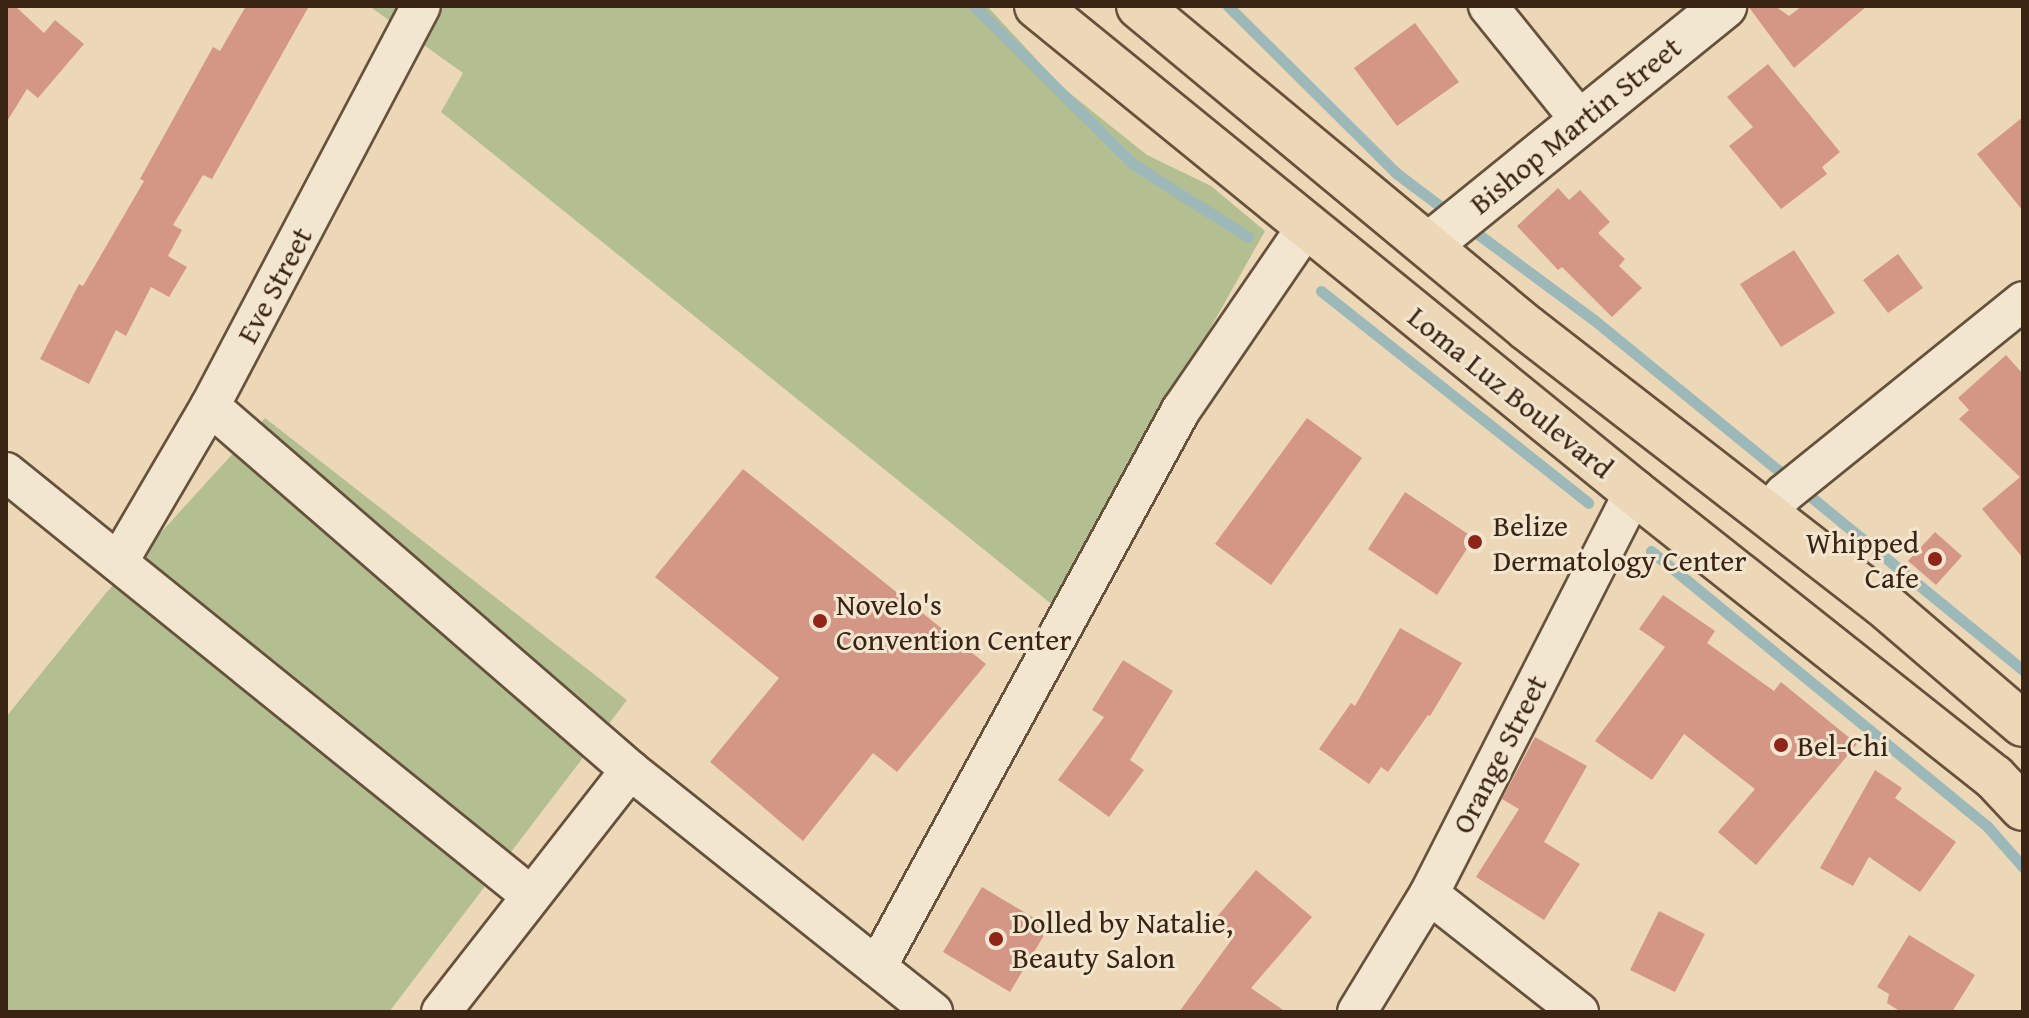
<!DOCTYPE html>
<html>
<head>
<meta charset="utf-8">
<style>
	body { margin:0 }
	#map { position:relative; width:2029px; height:1018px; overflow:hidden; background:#ecd8b7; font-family:"Gentium Book Plus",serif }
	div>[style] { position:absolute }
	.green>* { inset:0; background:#b4bf91 }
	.stream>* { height:11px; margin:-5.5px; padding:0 5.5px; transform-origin:5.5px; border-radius:5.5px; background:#9cb8b8 }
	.building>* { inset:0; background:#d59785 }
	.roads { filter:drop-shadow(2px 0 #66513c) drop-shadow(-2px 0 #66513c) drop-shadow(0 2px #66513c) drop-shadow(0 -2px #66513c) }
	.street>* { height:38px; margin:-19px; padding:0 19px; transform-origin:19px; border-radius:19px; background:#f3e6d0 }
	.secondary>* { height:44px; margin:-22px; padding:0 22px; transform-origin:22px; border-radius:22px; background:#f3e6d0 }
	.highway>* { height:44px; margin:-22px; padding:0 22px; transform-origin:22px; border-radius:22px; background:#ecd8b7 }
	.dots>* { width:22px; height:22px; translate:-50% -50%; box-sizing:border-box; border:4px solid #f3e6d0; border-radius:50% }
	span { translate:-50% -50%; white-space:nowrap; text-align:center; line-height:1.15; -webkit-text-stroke:6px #f3e6d0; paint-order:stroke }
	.street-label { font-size:30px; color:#3a2413 }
	.poi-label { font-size:30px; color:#3a2413 }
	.left { translate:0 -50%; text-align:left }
	.right { translate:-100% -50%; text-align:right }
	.frame { position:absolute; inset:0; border:8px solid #3a2413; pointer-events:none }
</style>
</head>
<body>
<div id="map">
	<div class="green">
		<i style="clip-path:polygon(369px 6px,987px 6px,1062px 87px,1147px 155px,1211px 186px,1265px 231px,1054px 606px,441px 112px,463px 73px)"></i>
		<i style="clip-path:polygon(265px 418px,627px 700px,389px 1012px,6px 1012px,6px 717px,106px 593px)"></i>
	</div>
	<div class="stream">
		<i style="left:974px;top:6px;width:224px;rotate:44.8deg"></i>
		<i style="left:1133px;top:164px;width:136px;rotate:32.4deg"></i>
		<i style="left:1228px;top:6px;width:237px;rotate:44.8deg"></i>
		<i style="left:1396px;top:173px;width:71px;rotate:37deg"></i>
		<i style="left:1467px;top:226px;width:158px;rotate:36.5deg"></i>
		<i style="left:1594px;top:320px;width:554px;rotate:39.21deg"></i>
		<i style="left:1321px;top:291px;width:341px;rotate:38.4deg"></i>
		<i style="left:1651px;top:551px;width:434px;rotate:39.3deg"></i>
		<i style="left:1987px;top:826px;width:55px;rotate:48.7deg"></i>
	</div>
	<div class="building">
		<i style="clip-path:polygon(6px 6px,15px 6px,44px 33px,55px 20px,84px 44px,38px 98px,27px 89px,6px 123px)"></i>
		<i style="clip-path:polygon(246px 6px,309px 6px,212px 179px,203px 175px,173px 225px,182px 230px,168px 256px,187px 267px,169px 297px,151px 287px,126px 336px,116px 330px,89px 384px,40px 359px,79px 284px,83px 286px,144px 181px,140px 179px,213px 47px,220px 51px)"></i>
		<i style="clip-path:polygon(1748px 6px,1775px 6px,1789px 16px,1802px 6px,1867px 6px,1794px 68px)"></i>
		<i style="clip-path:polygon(1415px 23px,1459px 82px,1397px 126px,1354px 68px)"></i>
		<i style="clip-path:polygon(1768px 64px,1840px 152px,1822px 167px,1827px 174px,1781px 209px,1729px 146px,1753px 127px,1727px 97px)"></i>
		<i style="clip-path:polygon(2023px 117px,2023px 211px,1977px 154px)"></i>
		<i style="clip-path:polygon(1558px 188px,1569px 200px,1580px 190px,1610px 222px,1598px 233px,1625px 259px,1619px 266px,1642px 288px,1612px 317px,1562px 267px,1558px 270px,1517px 226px)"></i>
		<i style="clip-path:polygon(1794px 250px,1835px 313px,1781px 347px,1740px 284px)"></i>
		<i style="clip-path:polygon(1898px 254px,1923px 288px,1888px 313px,1863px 280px)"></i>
		<i style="clip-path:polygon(2006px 355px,2023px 374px,2023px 558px,1982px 509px,2020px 477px,1959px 419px,1969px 410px,1958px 398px)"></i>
		<i style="clip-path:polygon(1307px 418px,1362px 458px,1271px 585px,1215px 544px)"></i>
		<i style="clip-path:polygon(743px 469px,986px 664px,897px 772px,873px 753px,803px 841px,710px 762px,779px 678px,655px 577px)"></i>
		<i style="clip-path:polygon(1405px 492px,1474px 538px,1437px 595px,1368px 549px)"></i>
		<i style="clip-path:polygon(1935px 532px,1962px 556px,1936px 585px,1908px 561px)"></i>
		<i style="clip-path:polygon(1663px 595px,1715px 631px,1707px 643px,1774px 691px,1781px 682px,1857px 744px,1756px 865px,1718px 832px,1755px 789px,1684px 734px,1652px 780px,1595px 741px,1665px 647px,1639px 629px)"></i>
		<i style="clip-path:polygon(1400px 628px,1462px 663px,1430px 716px,1428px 715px,1388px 772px,1381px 767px,1369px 784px,1319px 749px,1351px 703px,1355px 706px)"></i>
		<i style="clip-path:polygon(1123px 660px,1173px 691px,1130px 760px,1144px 770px,1109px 817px,1058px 780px,1104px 717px,1092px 710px)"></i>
		<i style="clip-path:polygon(1535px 737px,1587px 766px,1544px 842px,1580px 864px,1544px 920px,1476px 877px,1519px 809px,1502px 799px)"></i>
		<i style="clip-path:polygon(1875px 770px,1902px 788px,1895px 798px,1956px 842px,1920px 892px,1869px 857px,1853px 886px,1820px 868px)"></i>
		<i style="clip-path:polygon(1256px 870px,1312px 917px,1251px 988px,1286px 1012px,1179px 1012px,1235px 935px,1216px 918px)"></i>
		<i style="clip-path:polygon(982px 887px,1049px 927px,1010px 992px,943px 952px)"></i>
		<i style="clip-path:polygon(1659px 911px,1705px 934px,1675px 992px,1630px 970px)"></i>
		<i style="clip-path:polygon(1909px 935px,1975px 975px,1952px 1012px,1901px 1012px,1887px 1003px,1889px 994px,1877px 987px)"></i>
	</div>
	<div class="roads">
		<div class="street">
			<i style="left:1488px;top:6px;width:146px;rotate:51.1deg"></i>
			<i style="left:210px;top:406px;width:556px;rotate:40.91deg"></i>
			<i style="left:630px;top:770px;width:388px;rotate:38.6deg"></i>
			<i style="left:6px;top:472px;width:673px;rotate:38.91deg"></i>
			<i style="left:1768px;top:513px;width:25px;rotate:-50deg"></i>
			<i style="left:1784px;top:494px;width:307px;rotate:-38.9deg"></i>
			<i style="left:119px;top:561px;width:180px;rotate:-59.6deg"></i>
			<i style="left:210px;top:406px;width:452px;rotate:-62.2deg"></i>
			<i style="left:1429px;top:894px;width:191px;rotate:38.2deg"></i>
			<i style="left:877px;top:967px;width:635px;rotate:-61.38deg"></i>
			<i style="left:1181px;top:410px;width:223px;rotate:-55.6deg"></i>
			<i style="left:441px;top:1012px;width:307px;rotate:-52deg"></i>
			<i style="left:1357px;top:1012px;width:138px;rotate:-58.6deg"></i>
			<i style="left:1429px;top:894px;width:451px;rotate:-63deg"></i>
		</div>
		<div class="secondary">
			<i style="left:1429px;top:245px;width:380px;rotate:-39deg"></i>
		</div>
		<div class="highway">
			<i style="left:1037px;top:6px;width:770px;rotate:39.15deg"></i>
			<i style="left:1634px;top:492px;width:459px;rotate:38.4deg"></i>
			<i style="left:1994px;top:777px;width:42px;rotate:46.9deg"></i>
			<i style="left:1139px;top:6px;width:504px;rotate:39.69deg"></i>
			<i style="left:1527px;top:328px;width:450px;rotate:37.8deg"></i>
			<i style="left:1883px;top:604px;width:184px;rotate:40.6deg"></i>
		</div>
	</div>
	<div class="dots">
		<i style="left:1475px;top:542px;background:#8f2418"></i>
		<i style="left:1935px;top:559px;background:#8f2418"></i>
		<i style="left:820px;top:621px;background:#8f2418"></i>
		<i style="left:1781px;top:745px;background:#8f2418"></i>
		<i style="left:996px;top:939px;background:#8f2418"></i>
	</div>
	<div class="street-label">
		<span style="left:1575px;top:125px;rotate:-39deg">Bishop Martin Street</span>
		<span style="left:274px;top:285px;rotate:-62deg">Eve Street</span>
		<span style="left:1511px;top:392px;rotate:39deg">Loma Luz Boulevard</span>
		<span style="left:1499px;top:754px;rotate:-63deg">Orange Street</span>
	</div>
	<div class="poi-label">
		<span class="left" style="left:1493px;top:542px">Belize<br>Dermatology Center</span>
		<span class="right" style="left:1919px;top:559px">Whipped<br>Cafe</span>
		<span class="left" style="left:836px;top:621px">Novelo's<br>Convention Center</span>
		<span class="left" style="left:1797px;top:745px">Bel-Chi</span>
		<span class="left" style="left:1012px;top:939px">Dolled by Natalie,<br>Beauty Salon</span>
	</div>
	<div class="frame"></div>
</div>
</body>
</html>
